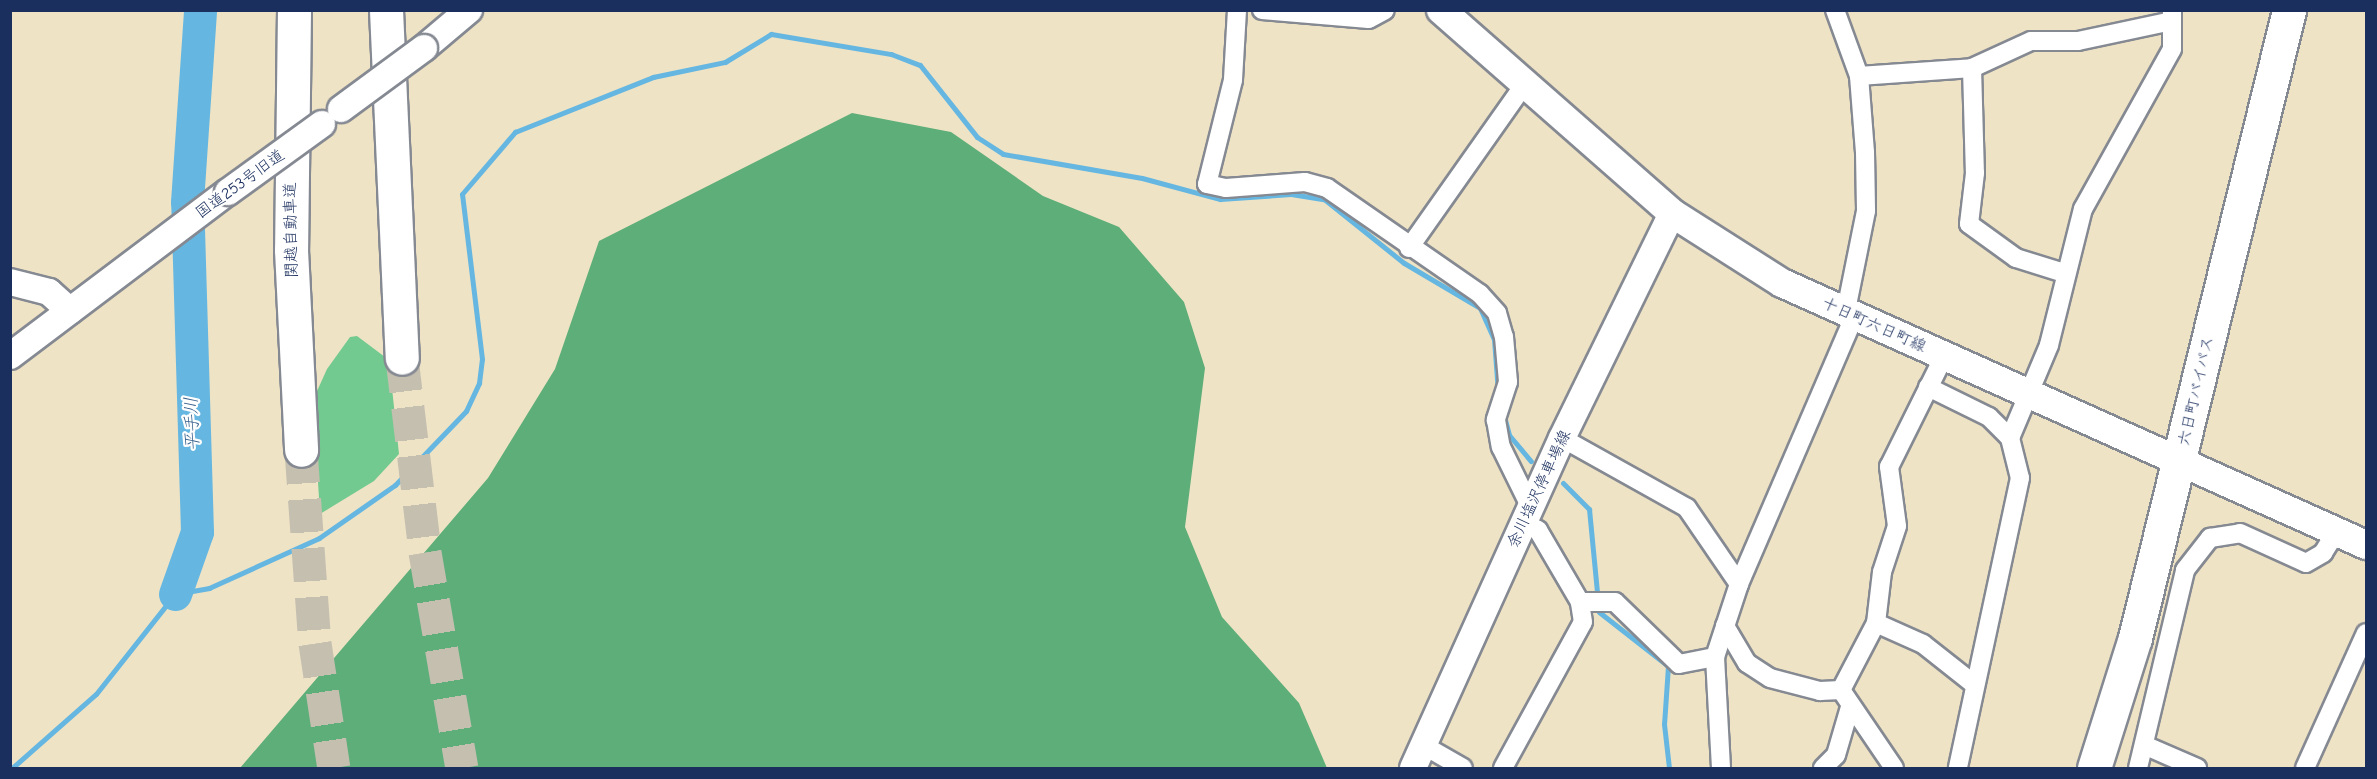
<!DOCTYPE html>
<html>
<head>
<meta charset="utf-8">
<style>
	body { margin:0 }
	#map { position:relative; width:2377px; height:779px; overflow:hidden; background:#efe3c5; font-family:"Comic Neue","Klee One",sans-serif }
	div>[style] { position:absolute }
	.green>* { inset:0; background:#73ca90 }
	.forest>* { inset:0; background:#5eae7a }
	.stream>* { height:5px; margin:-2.5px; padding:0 2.5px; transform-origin:2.5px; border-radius:2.5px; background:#65b7e1 }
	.river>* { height:33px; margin:-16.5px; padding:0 16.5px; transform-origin:16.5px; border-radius:16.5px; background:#65b7e1 }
	.highway-tunnel>* { height:33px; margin-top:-16.5px; transform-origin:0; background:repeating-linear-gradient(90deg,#c5bfb0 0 33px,transparent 0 49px) }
	.roads { filter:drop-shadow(2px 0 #858992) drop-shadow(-2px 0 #858992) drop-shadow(0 2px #858992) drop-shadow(0 -2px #858992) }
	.street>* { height:18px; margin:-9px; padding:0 9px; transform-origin:9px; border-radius:9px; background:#fff }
	.secondary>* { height:26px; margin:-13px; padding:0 13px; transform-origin:13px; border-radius:13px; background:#fff }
	.primary>* { height:28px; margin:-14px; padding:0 14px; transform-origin:14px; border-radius:14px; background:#fff }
	.highway>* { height:33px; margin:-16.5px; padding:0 16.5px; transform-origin:16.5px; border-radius:16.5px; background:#fff }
	.bridges { filter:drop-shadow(2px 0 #858992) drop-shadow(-2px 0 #858992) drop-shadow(0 2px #858992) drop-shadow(0 -2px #858992) }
	.secondary-bridge>* { height:26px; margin:-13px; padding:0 13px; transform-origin:13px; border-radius:13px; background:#fff }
	span { translate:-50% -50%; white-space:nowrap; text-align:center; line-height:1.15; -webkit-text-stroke:4.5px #fff; paint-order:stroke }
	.street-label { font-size:16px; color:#1b2f5e }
	.water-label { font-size:18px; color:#355f8c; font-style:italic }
	.frame { position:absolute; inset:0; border:12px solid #1b2f5e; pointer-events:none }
</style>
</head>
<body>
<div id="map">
	<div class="green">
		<i style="clip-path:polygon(357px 336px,389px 360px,399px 454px,374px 481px,320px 514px,313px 400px,327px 369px,350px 337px)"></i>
	</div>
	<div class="forest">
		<i style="clip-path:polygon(852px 113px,951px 132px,1043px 196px,1119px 227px,1184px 302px,1205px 368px,1185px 527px,1222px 617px,1299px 703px,1327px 768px,240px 768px,488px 478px,555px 369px,599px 241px)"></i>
	</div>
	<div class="stream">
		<i style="left:1504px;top:416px;width:20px;rotate:75deg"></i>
		<i style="left:1509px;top:435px;width:34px;rotate:50deg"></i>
		<i style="left:1563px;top:483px;width:37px;rotate:45deg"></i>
		<i style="left:1589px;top:509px;width:103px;rotate:84.5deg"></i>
		<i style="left:1599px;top:612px;width:88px;rotate:38deg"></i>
		<i style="left:1668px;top:666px;width:58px;rotate:93.9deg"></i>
		<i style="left:1664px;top:724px;width:44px;rotate:83.5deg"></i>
		<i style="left:12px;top:768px;width:112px;rotate:-41.4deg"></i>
		<i style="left:96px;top:694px;width:127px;rotate:-51.7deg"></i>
		<i style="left:175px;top:594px;width:35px;rotate:-10deg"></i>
		<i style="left:209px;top:588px;width:121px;rotate:-24.4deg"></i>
		<i style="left:319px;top:538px;width:93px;rotate:-34.9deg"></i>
		<i style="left:395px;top:485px;width:103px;rotate:-46.2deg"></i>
		<i style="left:466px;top:411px;width:31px;rotate:-65deg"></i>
		<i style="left:479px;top:383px;width:24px;rotate:-83deg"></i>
		<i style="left:482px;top:359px;width:166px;rotate:-96.9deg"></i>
		<i style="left:462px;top:194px;width:82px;rotate:-49.5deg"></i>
		<i style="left:515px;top:132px;width:149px;rotate:-21.7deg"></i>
		<i style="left:653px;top:77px;width:74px;rotate:-11.8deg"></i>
		<i style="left:725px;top:62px;width:54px;rotate:-31.3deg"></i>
		<i style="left:771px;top:34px;width:122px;rotate:9.5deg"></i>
		<i style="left:891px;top:54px;width:31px;rotate:21deg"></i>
		<i style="left:920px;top:65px;width:92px;rotate:51.6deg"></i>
		<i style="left:977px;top:137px;width:31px;rotate:33deg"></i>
		<i style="left:1003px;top:154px;width:141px;rotate:9.8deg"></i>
		<i style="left:1142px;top:178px;width:81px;rotate:15.1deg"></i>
		<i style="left:1220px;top:199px;width:71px;rotate:-4deg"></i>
		<i style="left:1291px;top:194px;width:33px;rotate:9deg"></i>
		<i style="left:1324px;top:199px;width:102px;rotate:38.7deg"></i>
		<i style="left:1404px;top:263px;width:88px;rotate:30.6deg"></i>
		<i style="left:1480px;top:308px;width:34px;rotate:66deg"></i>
		<i style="left:1494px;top:339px;width:53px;rotate:85.7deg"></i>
	</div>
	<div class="river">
		<i style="left:175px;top:594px;width:66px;rotate:-70.5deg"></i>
		<i style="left:197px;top:532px;width:330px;rotate:-91.7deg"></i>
		<i style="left:187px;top:202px;width:192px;rotate:-86.1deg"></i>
	</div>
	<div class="highway-tunnel">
		<i style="left:402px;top:358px;width:195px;rotate:83.2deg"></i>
		<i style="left:425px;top:552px;width:219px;rotate:80.3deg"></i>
		<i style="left:301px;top:450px;width:194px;rotate:85.9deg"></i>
		<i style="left:315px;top:643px;width:126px;rotate:81.4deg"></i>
	</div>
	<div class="roads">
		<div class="street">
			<i style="left:1237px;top:10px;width:70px;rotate:93.3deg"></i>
			<i style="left:1233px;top:80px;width:107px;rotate:104deg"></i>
			<i style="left:1207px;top:184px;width:19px;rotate:12deg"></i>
			<i style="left:1226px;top:188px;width:79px;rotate:-4.3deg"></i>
			<i style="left:1305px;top:182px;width:23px;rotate:15deg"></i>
			<i style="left:1327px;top:188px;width:186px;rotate:34.7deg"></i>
			<i style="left:1480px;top:294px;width:25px;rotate:48deg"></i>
			<i style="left:1497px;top:313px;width:25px;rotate:74deg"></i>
			<i style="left:1504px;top:337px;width:45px;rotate:84.9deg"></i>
			<i style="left:1508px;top:382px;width:40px;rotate:108deg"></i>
			<i style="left:1496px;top:420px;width:27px;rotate:80deg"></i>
			<i style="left:1501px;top:447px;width:66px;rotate:63.8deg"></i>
			<i style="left:1262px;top:10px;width:107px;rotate:4.8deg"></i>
			<i style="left:1369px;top:19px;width:18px;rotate:-29deg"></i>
			<i style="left:1835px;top:10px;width:70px;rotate:70deg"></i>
			<i style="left:1859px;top:76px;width:76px;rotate:85.5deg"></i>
			<i style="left:1865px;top:152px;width:59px;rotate:89deg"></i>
			<i style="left:1866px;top:211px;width:106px;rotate:101.4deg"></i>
			<i style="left:1972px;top:68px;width:105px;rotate:88.4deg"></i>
			<i style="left:1975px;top:173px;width:51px;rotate:96.7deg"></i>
			<i style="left:1969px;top:224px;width:58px;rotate:35.9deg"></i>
			<i style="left:2016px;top:258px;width:50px;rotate:17.4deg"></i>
			<i style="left:1859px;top:76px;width:113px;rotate:-4deg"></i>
			<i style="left:1972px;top:68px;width:65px;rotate:-24.6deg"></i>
			<i style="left:2031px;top:41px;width:47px"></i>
			<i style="left:2078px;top:41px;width:96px;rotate:-12deg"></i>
			<i style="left:1409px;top:248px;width:199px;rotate:-54.8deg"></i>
			<i style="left:1928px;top:387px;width:68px;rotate:26.2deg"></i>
			<i style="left:1989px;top:417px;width:30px;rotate:45deg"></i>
			<i style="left:2010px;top:438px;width:41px;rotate:76deg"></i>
			<i style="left:2020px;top:478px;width:297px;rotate:102.1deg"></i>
			<i style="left:1562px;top:438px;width:143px;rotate:29.2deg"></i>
			<i style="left:1687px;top:508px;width:92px;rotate:55.6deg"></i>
			<i style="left:2010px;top:438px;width:101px;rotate:-67.2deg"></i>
			<i style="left:2049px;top:345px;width:140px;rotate:-76deg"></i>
			<i style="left:2083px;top:209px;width:183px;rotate:-60.9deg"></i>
			<i style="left:2172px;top:49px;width:39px;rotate:-90deg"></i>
			<i style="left:1580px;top:602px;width:35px"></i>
			<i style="left:1615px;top:602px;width:89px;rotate:44.1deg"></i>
			<i style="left:1679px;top:664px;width:37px;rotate:-11deg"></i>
			<i style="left:1876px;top:623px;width:51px;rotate:-83.3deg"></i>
			<i style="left:1882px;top:572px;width:48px;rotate:-71.9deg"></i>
			<i style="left:1897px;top:526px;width:60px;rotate:-97.7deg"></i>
			<i style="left:1889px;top:467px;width:124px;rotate:-63.6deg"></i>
			<i style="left:1725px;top:626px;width:43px;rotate:59.3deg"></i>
			<i style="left:1747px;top:663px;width:27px;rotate:33deg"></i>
			<i style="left:1770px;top:678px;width:52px;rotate:14.6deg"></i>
			<i style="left:1820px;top:691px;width:21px;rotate:-3deg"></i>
			<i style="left:1423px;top:745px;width:46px;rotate:29.9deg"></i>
			<i style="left:2144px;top:745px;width:58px;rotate:23.5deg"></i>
			<i style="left:1503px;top:768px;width:166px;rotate:-61.3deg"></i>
			<i style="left:1583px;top:622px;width:20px;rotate:-99deg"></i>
			<i style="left:1580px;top:602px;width:83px;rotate:-120.3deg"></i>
			<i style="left:1538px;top:530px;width:17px;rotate:-155deg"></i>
			<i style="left:1721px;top:768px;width:111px;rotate:-93.1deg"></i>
			<i style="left:1715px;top:657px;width:77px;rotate:-71.8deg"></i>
			<i style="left:1739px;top:584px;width:288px;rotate:-66.7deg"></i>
			<i style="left:1823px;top:768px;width:18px;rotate:-45deg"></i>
			<i style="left:1836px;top:755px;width:50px;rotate:-73.7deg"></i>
			<i style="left:1894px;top:768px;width:94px;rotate:-124.2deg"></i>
			<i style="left:1841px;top:690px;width:76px;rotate:-62.4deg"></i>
			<i style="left:1876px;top:623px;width:51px;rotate:24.1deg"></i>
			<i style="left:1923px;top:644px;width:66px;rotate:38.3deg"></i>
			<i style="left:2138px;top:768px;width:204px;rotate:-76.6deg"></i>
			<i style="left:2185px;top:570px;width:41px;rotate:-52deg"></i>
			<i style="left:2210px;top:538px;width:30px;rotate:-9deg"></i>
			<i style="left:2240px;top:533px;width:72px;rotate:24.4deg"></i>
			<i style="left:2306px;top:563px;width:20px;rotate:-30deg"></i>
			<i style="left:2323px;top:553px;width:25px;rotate:-58deg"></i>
			<i style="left:2305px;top:768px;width:148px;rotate:-65.7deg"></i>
		</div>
		<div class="secondary">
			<i style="left:424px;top:48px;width:59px;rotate:-40.2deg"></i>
			<i style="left:10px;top:282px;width:40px;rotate:14.4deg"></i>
			<i style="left:49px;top:292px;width:28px;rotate:42deg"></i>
			<i style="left:10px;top:356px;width:273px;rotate:-37deg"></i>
			<i style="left:1413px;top:768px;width:362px;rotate:-65.7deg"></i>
			<i style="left:1562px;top:438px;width:250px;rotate:-63.9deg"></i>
		</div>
		<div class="primary">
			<i style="left:1441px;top:10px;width:308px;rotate:41.3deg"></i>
			<i style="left:1672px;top:213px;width:130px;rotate:32.5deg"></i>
			<i style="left:1782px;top:283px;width:640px;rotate:24.16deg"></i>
		</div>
		<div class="highway">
			<i style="left:294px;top:10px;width:240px;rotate:90.7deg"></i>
			<i style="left:291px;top:250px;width:200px;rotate:87.1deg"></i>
			<i style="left:386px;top:10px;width:348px;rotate:87.4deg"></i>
			<i style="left:2094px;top:768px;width:136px;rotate:-72.5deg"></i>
			<i style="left:2135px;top:638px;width:647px;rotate:-76.22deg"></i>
		</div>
	</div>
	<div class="bridges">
		<div class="secondary-bridge">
			<i style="left:341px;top:109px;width:103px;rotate:-36.3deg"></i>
			<i style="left:228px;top:192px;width:116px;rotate:-35.9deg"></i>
		</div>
	</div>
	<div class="street-label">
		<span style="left:240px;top:184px;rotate:-36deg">国道253号旧道</span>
		<span style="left:291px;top:230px;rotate:-91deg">関越自動車道</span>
		<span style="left:1874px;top:325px;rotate:24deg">十日町六日町線</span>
		<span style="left:2196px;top:391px;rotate:-77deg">六日町バイパス</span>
		<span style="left:1539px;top:489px;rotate:-65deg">余川塩沢停車場線</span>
	</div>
	<div class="water-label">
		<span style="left:193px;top:424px;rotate:-92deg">平手川</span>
	</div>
	<div class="frame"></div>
</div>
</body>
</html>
